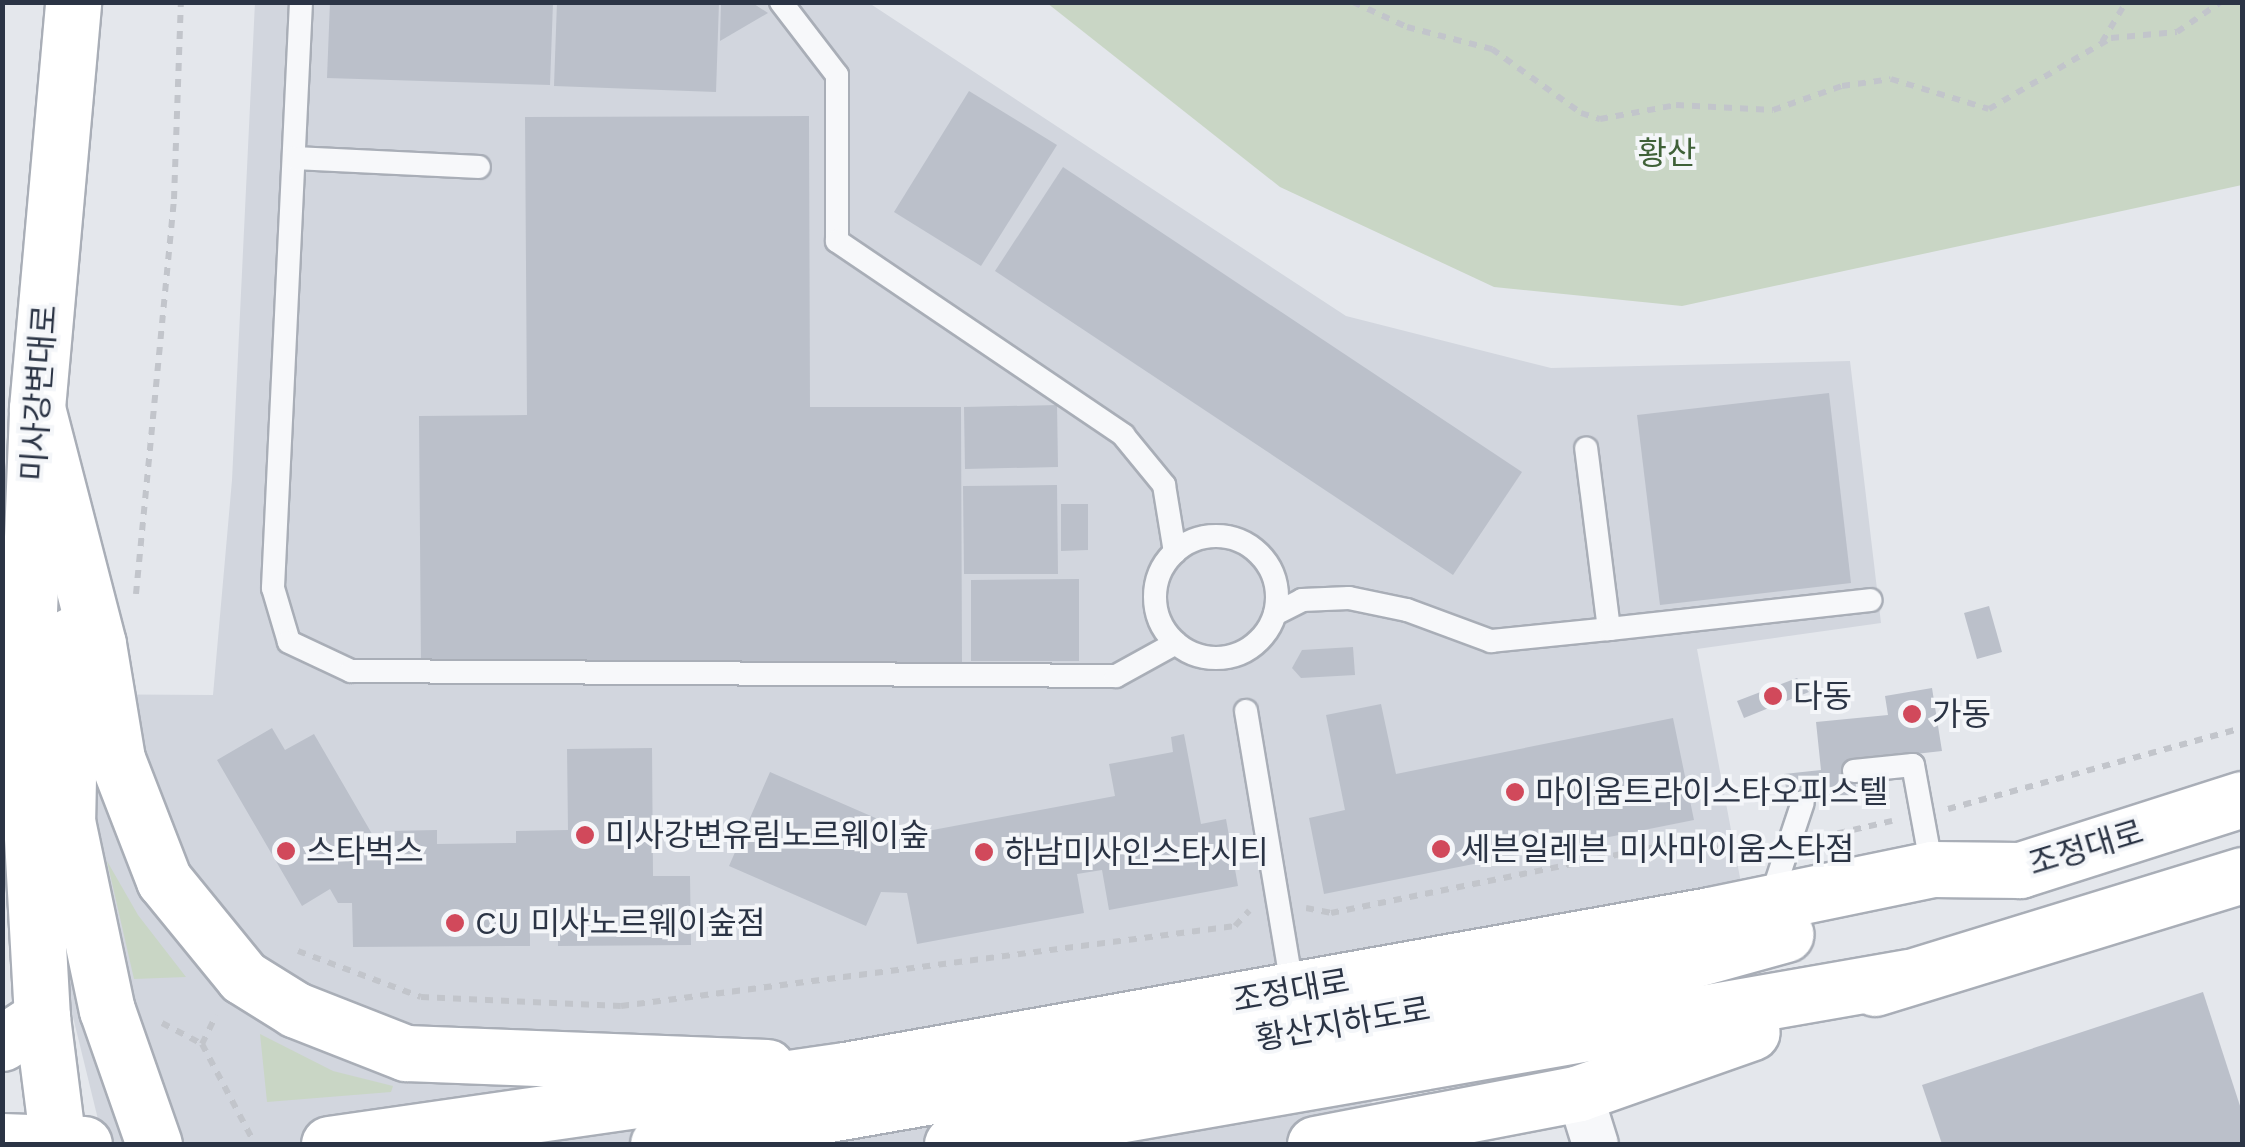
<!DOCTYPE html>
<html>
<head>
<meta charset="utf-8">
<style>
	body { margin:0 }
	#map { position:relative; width:2245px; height:1147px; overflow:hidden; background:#e4e7ec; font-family:"Work Sans","Noto Sans KR",sans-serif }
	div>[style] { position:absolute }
	.built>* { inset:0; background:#d2d6de }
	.green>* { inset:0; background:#c9d6c5 }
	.building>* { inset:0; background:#bbc0ca }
	.path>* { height:6px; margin-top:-3px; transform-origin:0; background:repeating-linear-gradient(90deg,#c2c5cb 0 8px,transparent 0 16px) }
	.roads { filter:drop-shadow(2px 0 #a9aeb7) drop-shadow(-2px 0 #a9aeb7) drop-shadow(0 2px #a9aeb7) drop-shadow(0 -2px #a9aeb7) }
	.service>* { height:22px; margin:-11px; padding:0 11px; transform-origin:11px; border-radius:11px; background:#f7f8fa }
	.service>.ring { margin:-11px; padding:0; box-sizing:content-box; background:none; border:22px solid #f7f8fa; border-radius:50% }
	.minor>* { height:45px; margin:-22.5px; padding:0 22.5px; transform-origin:22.5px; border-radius:22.5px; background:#f7f8fa }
	.secondary>* { height:55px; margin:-27.5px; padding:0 27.5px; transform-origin:27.5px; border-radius:27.5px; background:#fff }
	.primary>* { height:55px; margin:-27.5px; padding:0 27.5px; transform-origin:27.5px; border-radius:27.5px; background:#fff }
	.dots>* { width:28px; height:28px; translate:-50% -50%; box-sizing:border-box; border:5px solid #f4f6f9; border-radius:50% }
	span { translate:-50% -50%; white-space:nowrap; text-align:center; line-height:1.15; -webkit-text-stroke:8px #f4f6f9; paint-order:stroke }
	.park-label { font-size:32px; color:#3f6138 }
	.street-label { font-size:32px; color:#2b3445 }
	.poi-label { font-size:32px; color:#2b3445 }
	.left { translate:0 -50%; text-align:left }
	.frame { position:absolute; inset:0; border:5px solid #2b3445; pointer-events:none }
</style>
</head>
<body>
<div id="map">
	<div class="built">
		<i style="clip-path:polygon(255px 2px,869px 3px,1346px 316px,1551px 368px,1850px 361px,1881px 623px,1697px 649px,1754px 952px,1364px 1037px,1376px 1144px,104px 1144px,63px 976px,48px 694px,213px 695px,232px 480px)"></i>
	</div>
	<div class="green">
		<i style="clip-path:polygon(1047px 3px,2242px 3px,2242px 185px,1682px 306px,1494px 287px,1280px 187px)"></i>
		<i style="clip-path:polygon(107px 861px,138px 915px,186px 977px,134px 979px)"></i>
		<i style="clip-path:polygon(260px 1034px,333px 1071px,393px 1086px,391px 1092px,267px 1102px)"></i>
	</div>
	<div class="building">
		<i style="clip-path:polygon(330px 2px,553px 2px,550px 85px,327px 78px)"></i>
		<i style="clip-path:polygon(557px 2px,719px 2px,716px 92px,554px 86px)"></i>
		<i style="clip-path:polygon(721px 2px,751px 2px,768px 13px,720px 41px)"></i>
		<i style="clip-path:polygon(969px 91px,1057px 145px,981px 266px,894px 212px)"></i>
		<i style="clip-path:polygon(809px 116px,810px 407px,961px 407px,962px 662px,421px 664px,419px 416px,527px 415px,525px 117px)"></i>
		<i style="clip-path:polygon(1063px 167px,1522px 472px,1453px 575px,995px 271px)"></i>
		<i style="clip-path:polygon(1829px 393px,1851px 583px,1660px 605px,1637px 415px)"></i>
		<i style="clip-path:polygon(1057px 405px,1058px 467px,965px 469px,964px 407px)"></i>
		<i style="clip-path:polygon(1057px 485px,1058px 574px,964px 574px,963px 486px)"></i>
		<i style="clip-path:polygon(1061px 504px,1088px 504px,1088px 550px,1061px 551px)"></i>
		<i style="clip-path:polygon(1079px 579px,1079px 661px,971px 661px,971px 580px)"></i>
		<i style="clip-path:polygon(1989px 606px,2002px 652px,1977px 659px,1964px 613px)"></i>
		<i style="clip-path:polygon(1353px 647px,1355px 675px,1301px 678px,1292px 668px,1302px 650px)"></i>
		<i style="clip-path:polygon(1797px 678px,1809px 692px,1744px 718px,1737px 701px)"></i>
		<i style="clip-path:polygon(1932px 688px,1942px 751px,1853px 761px,1857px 795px,1788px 803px,1784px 774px,1821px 770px,1816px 722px,1888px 715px,1885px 696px)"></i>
		<i style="clip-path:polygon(1381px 704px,1396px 774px,1673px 718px,1694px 820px,1324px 894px,1309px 818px,1345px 810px,1326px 715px)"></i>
		<i style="clip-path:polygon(272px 728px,285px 750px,314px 734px,375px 839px,389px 831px,437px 830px,437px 844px,516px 843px,516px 831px,568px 830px,567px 749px,652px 748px,653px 876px,690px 876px,691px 945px,558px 946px,558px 925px,530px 925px,530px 946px,353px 947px,352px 903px,338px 903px,330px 889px,302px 906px,217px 760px)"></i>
		<i style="clip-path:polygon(1184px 734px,1201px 824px,1226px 819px,1238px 886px,1109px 910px,1102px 870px,1077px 874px,1084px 913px,917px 944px,907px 893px,881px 892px,866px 926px,729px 866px,770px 772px,919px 837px,922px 832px,1115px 796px,1109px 764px,1173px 752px,1171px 737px)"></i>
		<i style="clip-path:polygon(2203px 992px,2242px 1112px,2242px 1144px,1942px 1144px,1922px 1085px)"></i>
	</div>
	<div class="path">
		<i style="left:1353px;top:2px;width:60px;rotate:24.8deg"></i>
		<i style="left:1407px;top:27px;width:88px;rotate:14.5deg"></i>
		<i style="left:1492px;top:49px;width:110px;rotate:35.7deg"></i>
		<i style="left:1581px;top:113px;width:20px;rotate:18deg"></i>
		<i style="left:1600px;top:119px;width:77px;rotate:-10.4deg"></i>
		<i style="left:1676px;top:105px;width:97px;rotate:3deg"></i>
		<i style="left:1773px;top:110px;width:73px;rotate:-19.2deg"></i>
		<i style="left:1842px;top:86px;width:49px;rotate:-8.1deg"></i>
		<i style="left:1891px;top:79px;width:102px;rotate:17deg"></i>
		<i style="left:1989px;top:109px;width:141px;rotate:-30.2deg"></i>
		<i style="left:2111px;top:38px;width:66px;rotate:-5.2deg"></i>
		<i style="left:2177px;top:32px;width:53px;rotate:-34.3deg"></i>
		<i style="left:2102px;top:42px;width:47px;rotate:-59deg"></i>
		<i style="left:136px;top:594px;width:397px;rotate:-84.5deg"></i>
		<i style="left:174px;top:199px;width:197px;rotate:-88deg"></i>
		<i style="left:1948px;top:809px;width:305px;rotate:-15.4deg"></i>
		<i style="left:1822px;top:837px;width:72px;rotate:-12.9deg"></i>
		<i style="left:1306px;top:908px;width:25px;rotate:11deg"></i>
		<i style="left:1331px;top:913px;width:341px;rotate:-11.5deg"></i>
		<i style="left:1665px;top:845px;width:90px;rotate:3.8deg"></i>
		<i style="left:298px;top:951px;width:131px;rotate:20.5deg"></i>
		<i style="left:421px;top:997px;width:200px;rotate:2.6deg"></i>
		<i style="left:621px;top:1006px;width:619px;rotate:-7.42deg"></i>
		<i style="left:1235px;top:926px;width:21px;rotate:-47deg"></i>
		<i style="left:162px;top:1023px;width:45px;rotate:27.7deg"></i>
		<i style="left:202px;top:1044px;width:113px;rotate:62.1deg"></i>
		<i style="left:202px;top:1044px;width:32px;rotate:-64deg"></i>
	</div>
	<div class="roads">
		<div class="service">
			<i style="left:301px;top:2px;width:587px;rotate:92.74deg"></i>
			<i style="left:273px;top:588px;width:56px;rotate:73.5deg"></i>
			<i style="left:289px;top:642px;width:68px;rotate:25.1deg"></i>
			<i style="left:351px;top:671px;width:765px;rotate:0.37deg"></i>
			<i style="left:1116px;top:676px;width:68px;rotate:-28.8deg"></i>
			<i style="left:781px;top:2px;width:92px;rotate:52.5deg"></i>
			<i style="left:837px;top:75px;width:166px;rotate:90deg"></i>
			<i style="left:837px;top:241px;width:346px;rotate:34.1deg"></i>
			<i style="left:1123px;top:435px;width:65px;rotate:50.6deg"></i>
			<i style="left:1164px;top:485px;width:68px;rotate:80.7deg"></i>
			<i style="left:295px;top:158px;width:184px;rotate:2.8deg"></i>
			<i class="ring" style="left:1155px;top:536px;width:100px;height:100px"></i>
			<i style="left:1275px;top:614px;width:30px;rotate:-27deg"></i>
			<i style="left:1302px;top:600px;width:47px;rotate:-2.4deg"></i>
			<i style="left:1349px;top:598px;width:59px;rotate:11.7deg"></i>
			<i style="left:1407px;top:610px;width:90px;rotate:20.3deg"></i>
			<i style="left:1491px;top:641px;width:119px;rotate:-5.8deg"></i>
			<i style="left:1609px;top:629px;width:182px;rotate:-97.2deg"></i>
			<i style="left:1609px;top:629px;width:263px;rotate:-6.3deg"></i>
			<i style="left:1246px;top:711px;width:284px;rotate:80.5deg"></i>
			<i style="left:1854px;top:771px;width:59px;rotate:-5.8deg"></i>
			<i style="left:1913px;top:765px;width:106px;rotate:79.6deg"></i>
			<i style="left:1771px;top:898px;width:101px;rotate:-71.6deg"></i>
		</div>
		<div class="minor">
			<i style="left:1579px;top:1093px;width:53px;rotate:72.6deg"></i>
		</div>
		<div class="secondary">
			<i style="left:37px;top:408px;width:244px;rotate:75.5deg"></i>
			<i style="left:98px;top:644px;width:117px;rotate:80.6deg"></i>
			<i style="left:117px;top:759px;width:130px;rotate:68.8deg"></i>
			<i style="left:164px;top:880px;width:125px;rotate:50.8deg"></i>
			<i style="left:243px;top:977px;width:62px;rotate:31.9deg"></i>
			<i style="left:296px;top:1010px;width:118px;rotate:21.4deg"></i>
			<i style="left:406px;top:1053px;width:361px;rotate:2.2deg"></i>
			<i style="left:71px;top:635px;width:186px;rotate:91.2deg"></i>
			<i style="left:67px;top:821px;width:193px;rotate:78.1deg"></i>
			<i style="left:107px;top:1010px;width:142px;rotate:70.7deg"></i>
			<i style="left:58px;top:1144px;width:128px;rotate:-97.2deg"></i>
			<i style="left:42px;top:1017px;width:306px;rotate:-93.2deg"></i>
			<i style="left:25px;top:711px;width:303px;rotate:-87.7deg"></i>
			<i style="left:37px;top:408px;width:408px;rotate:-84.9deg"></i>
		</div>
		<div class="primary">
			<i style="left:1875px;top:988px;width:384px;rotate:-17.1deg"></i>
			<i style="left:2px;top:1043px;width:48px;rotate:-33deg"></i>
			<i style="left:2px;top:1141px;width:82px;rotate:2.1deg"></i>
			<i style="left:329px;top:1144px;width:521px;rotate:-8.16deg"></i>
			<i style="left:845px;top:1070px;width:879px;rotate:-10.16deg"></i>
			<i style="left:1710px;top:915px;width:227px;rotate:-11.7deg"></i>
			<i style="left:1932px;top:869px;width:88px;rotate:0.7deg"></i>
			<i style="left:2020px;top:870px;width:233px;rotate:-17.7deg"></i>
			<i style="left:658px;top:1144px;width:1024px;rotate:-9.95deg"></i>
			<i style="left:1667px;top:967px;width:123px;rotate:-15.5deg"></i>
			<i style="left:952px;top:1144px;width:970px;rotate:-9.91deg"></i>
			<i style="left:1315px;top:1144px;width:269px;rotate:-10.9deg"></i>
			<i style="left:1579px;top:1093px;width:183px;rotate:-19.4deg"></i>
		</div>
	</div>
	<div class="dots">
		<i style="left:1773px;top:696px;background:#d1495b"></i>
		<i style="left:1912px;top:714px;background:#d1495b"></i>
		<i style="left:1515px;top:792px;background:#d1495b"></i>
		<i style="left:585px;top:835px;background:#d1495b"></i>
		<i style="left:1441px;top:849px;background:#d1495b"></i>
		<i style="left:286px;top:851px;background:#d1495b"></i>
		<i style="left:984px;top:852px;background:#d1495b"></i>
		<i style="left:455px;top:923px;background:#d1495b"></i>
	</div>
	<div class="park-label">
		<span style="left:1667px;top:153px">황산</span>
	</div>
	<div class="street-label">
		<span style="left:39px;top:393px;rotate:-86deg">미사강변대로</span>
		<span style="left:2086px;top:848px;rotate:-17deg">조정대로</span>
		<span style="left:1291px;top:991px;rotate:-10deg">조정대로</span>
		<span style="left:1343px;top:1024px;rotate:-10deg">황산지하도로</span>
	</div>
	<div class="poi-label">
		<span class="left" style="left:1793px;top:696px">다동</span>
		<span class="left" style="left:1932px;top:714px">가동</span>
		<span class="left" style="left:1535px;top:792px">마이움트라이스타오피스텔</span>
		<span class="left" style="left:605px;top:835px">미사강변유림노르웨이숲</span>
		<span class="left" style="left:1461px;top:849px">세븐일레븐 미사마이움스타점</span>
		<span class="left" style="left:306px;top:851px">스타벅스</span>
		<span class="left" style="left:1004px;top:852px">하남미사인스타시티</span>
		<span class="left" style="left:475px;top:923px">CU 미사노르웨이숲점</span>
	</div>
	<div class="frame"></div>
</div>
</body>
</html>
